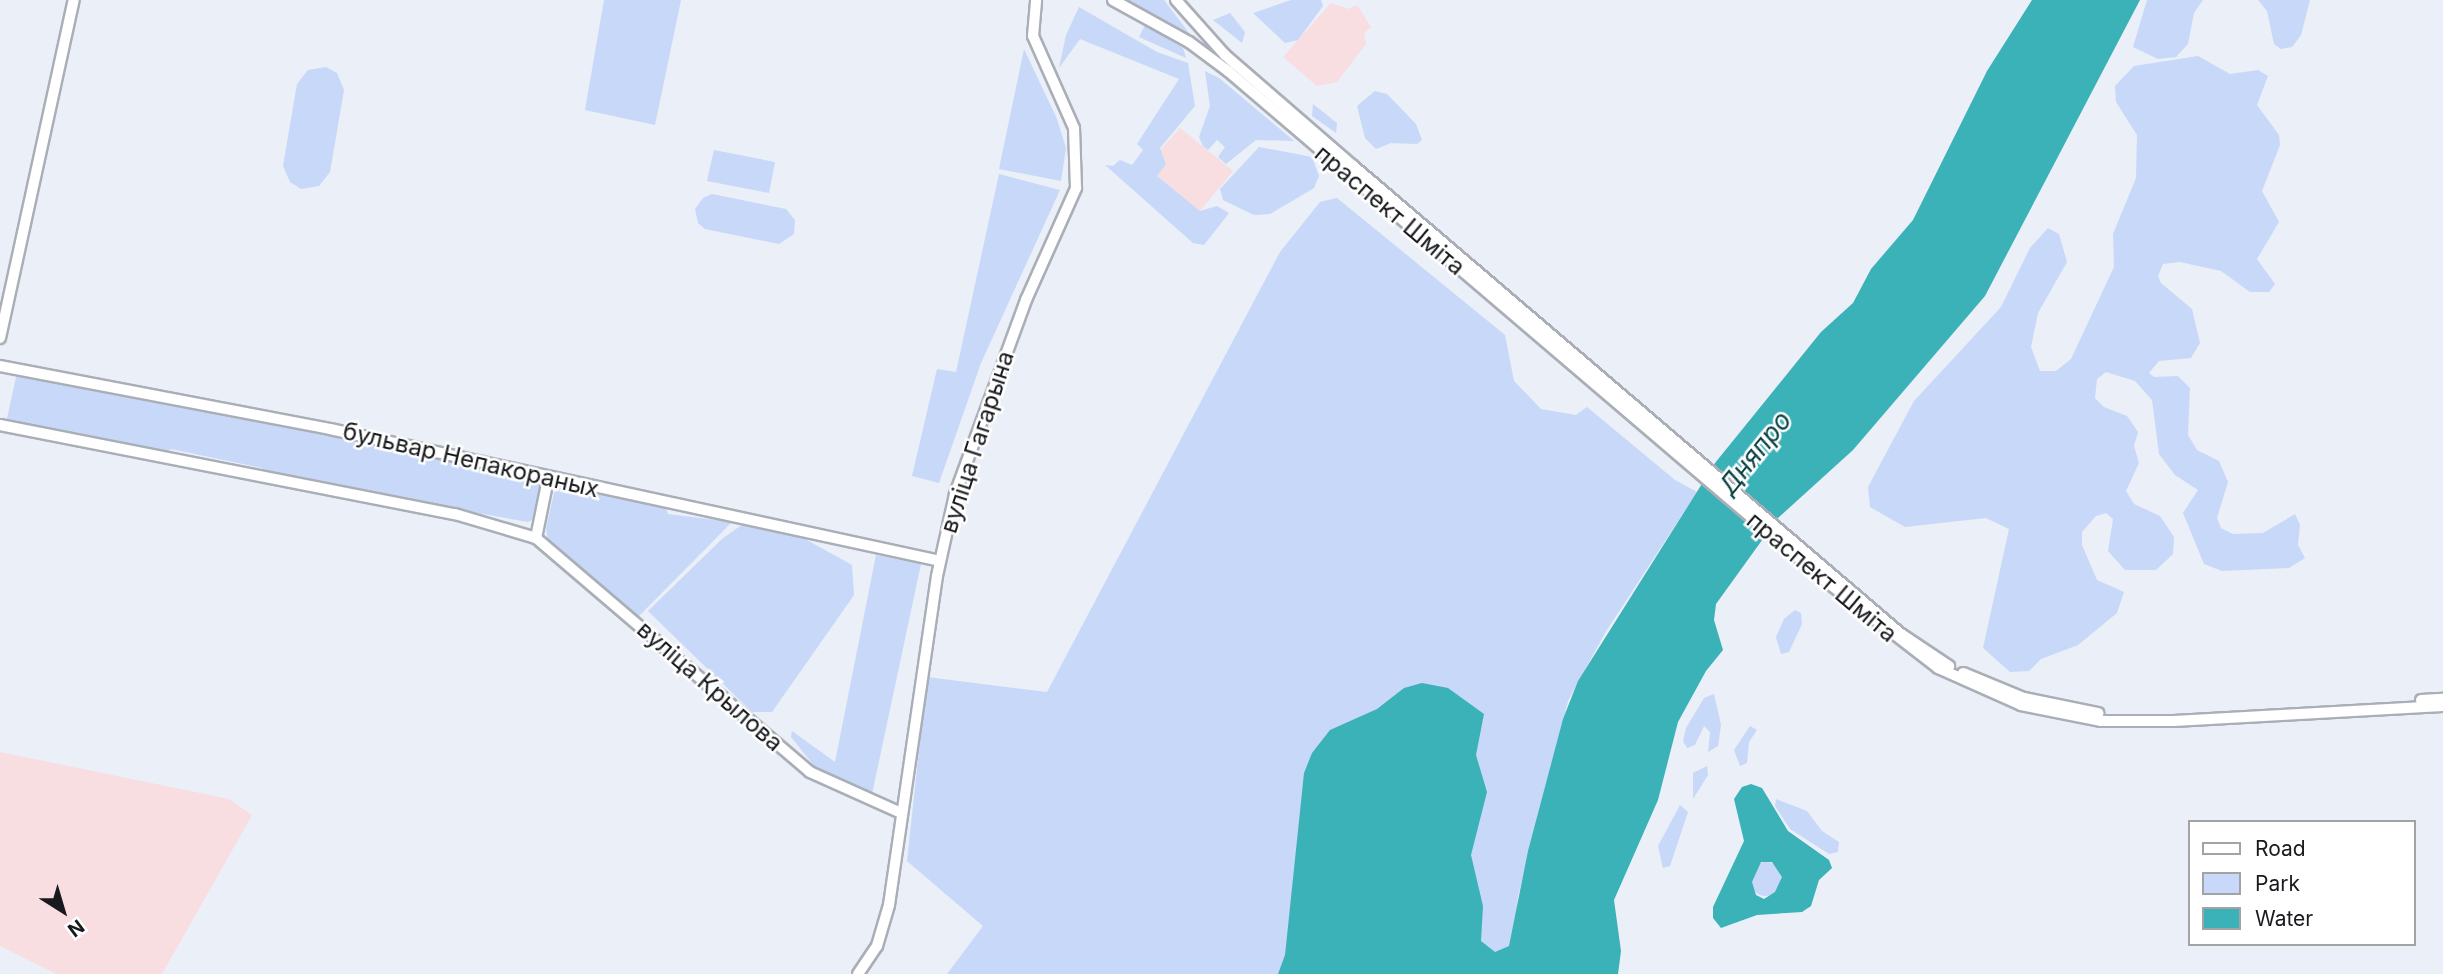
<!DOCTYPE html>
<html>
<head>
<meta charset="utf-8">
<style>
	body { margin:0 }
	#map { position:relative; width:2443px; height:974px; overflow:hidden; background:#eaeff8; font-family:Inter,sans-serif }
	div>[style] { position:absolute }
	.commercial>* { inset:0; background:#f8dde1 }
	.green>* { inset:0; background:#c7d8f8 }
	.round { border-radius:50% }
	.water>* { inset:0; background:#3ab2b7 }
	.roads { filter:drop-shadow(2px 0 #aaafb7) drop-shadow(-2px 0 #aaafb7) drop-shadow(0 2px #aaafb7) drop-shadow(0 -2px #aaafb7) }
	.secondary>* { height:10px; margin:-5px; padding:0 5px; transform-origin:5px; border-radius:5px; background:#fff }
	.primary>* { height:10px; margin:-5px; padding:0 5px; transform-origin:5px; border-radius:5px; background:#fff }
	span { translate:-50% -50%; white-space:nowrap; text-align:center; line-height:1.15; -webkit-text-stroke:5px #fff; paint-order:stroke }
	.street-label { font-size:24px; color:#181a1d }
	.water-label { font-size:26px; color:#0b4143; font-style:italic }
	.legend { position:absolute; left:2188px; top:820px; width:228px; height:126px; box-sizing:border-box; background:#fff; border:2px solid #a3a3a5; margin:0; padding:9px 12px; list-style:none; font-size:21px; color:#181a1d }
	.legend li { display:flex; align-items:center; gap:14px; height:35px }
	.legend b { width:35px; border:2px solid #a3a3a5 }
	.north { position:absolute; left:28px; top:876px; width:70px; height:70px; -webkit-text-stroke:5px #fff; paint-order:stroke; rotate:143deg; font-size:19px; font-weight:700; line-height:28px; text-align:center; color:#181a1d }
	.north::after { content:''; display:block; margin:auto; width:24px; height:32px; background:#181a1d; clip-path:polygon(50% 0,100% 100%,50% 72%,0 100%) }
</style>
</head>
<body>
<div id="map">
	<div class="commercial">
		<i style="clip-path:polygon(1331px 3px,1348px 9px,1357px 5px,1371px 27px,1364px 33px,1366px 44px,1337px 82px,1317px 86px,1283px 57px)"></i>
		<i style="clip-path:polygon(1180px 128px,1233px 171px,1200px 211px,1157px 176px,1166px 164px,1161px 149px)"></i>
		<i style="clip-path:polygon(0 752px,229px 799px,252px 815px,162px 974px,56px 974px,0 946px)"></i>
	</div>
	<div class="green">
		<i style="clip-path:polygon(604px 0,681px 0,655px 125px,585px 110px)"></i>
		<i style="clip-path:polygon(1125px 0,1164px 0,1195px 41px)"></i>
		<i style="clip-path:polygon(1291px 0,1321px 0,1323px 6px,1298px 40px,1285px 43px,1253px 13px)"></i>
		<i style="clip-path:polygon(2147px 0,2203px 0,2194px 13px,2188px 44px,2176px 57px,2158px 59px,2133px 47px)"></i>
		<i style="clip-path:polygon(2258px 0,2310px 0,2301px 35px,2292px 47px,2281px 49px,2274px 44px,2267px 11px)"></i>
		<i style="clip-path:polygon(1079px 7px,1157px 52px,1188px 63px,1195px 106px,1160px 148px,1166px 164px,1157px 176px,1200px 211px,1217px 206px,1229px 213px,1204px 245px,1193px 243px,1105px 165px,1113px 166px,1120px 160px,1132px 165px,1143px 150px,1137px 144px,1179px 79px,1080px 39px,1059px 68px,1066px 35px)"></i>
		<i style="clip-path:polygon(1230px 13px,1245px 32px,1242px 43px,1213px 20px)"></i>
		<i style="clip-path:polygon(1145px 25px,1183px 48px,1186px 58px,1139px 37px)"></i>
		<i style="clip-path:polygon(1024px 49px,1057px 119px,1066px 148px,1061px 181px,999px 169px)"></i>
		<i style="clip-path:polygon(2198px 56px,2230px 74px,2258px 70px,2268px 76px,2257px 105px,2279px 135px,2280px 145px,2262px 191px,2279px 222px,2257px 259px,2275px 284px,2269px 292px,2250px 292px,2221px 271px,2180px 262px,2163px 264px,2158px 276px,2161px 283px,2192px 309px,2200px 343px,2191px 358px,2159px 361px,2149px 373px,2154px 377px,2178px 376px,2190px 388px,2188px 435px,2197px 450px,2219px 461px,2228px 482px,2217px 518px,2221px 528px,2233px 534px,2263px 533px,2295px 514px,2300px 525px,2298px 545px,2305px 558px,2289px 568px,2222px 571px,2204px 564px,2183px 513px,2198px 490px,2175px 475px,2159px 454px,2152px 400px,2135px 381px,2106px 372px,2097px 379px,2095px 398px,2104px 407px,2127px 416px,2138px 432px,2134px 446px,2139px 463px,2126px 491px,2134px 504px,2160px 516px,2174px 537px,2173px 554px,2156px 570px,2125px 570px,2108px 551px,2113px 519px,2106px 513px,2096px 516px,2082px 532px,2082px 545px,2097px 580px,2124px 592px,2117px 613px,2078px 645px,2041px 659px,2029px 671px,2010px 672px,1983px 648px,2009px 529px,1986px 518px,1905px 527px,1870px 507px,1868px 487px,1914px 401px,2001px 307px,2030px 248px,2048px 228px,2059px 234px,2067px 262px,2038px 313px,2031px 347px,2040px 371px,2056px 371px,2071px 359px,2114px 267px,2113px 234px,2136px 178px,2137px 135px,2116px 102px,2115px 86px,2134px 66px)"></i>
		<i style="clip-path:polygon(326px 67px,337px 73px,344px 90px,330px 172px,319px 186px,301px 189px,290px 182px,283px 166px,297px 84px,308px 70px)"></i>
		<i style="clip-path:polygon(1205px 71px,1219px 78px,1294px 141px,1256px 140px,1226px 164px,1218px 157px,1225px 147px,1217px 140px,1208px 150px,1203px 146px,1199px 137px,1210px 106px)"></i>
		<i style="clip-path:polygon(1375px 91px,1387px 94px,1416px 124px,1422px 140px,1417px 144px,1391px 143px,1376px 149px,1365px 138px,1357px 106px)"></i>
		<i style="clip-path:polygon(1313px 104px,1337px 123px,1336px 133px,1312px 116px)"></i>
		<i style="clip-path:polygon(1259px 147px,1312px 157px,1319px 176px,1314px 188px,1270px 214px,1254px 215px,1223px 200px,1220px 189px)"></i>
		<i style="clip-path:polygon(714px 150px,775px 162px,769px 193px,707px 181px)"></i>
		<i style="clip-path:polygon(999px 174px,1060px 190px,981px 363px,939px 483px,912px 476px,937px 369px,956px 372px)"></i>
		<i style="clip-path:polygon(712px 194px,786px 209px,795px 220px,794px 234px,779px 244px,705px 229px,698px 223px,695px 209px,703px 198px)"></i>
		<i style="clip-path:polygon(1337px 198px,1505px 335px,1514px 381px,1541px 409px,1576px 415px,1587px 407px,1675px 480px,1697px 492px,1605px 633px,1568px 701px,1518px 896px,1511px 974px,947px 974px,983px 926px,907px 861px,927px 677px,1047px 692px,1280px 252px,1320px 202px)"></i>
		<i style="clip-path:polygon(17px 373px,532px 475px,541px 486px,534px 519px,528px 522px,263px 475px,262px 468px,171px 449px,164px 455px,6px 423px)"></i>
		<i style="clip-path:polygon(563px 486px,666px 509px,668px 514px,732px 522px,637px 618px,548px 540px,546px 529px,554px 493px)"></i>
		<i style="clip-path:polygon(743px 524px,805px 539px,852px 565px,854px 595px,772px 712px,752px 712px,648px 611px,722px 539px)"></i>
		<i style="clip-path:polygon(876px 555px,921px 564px,872px 794px,816px 768px,791px 737px,792px 731px,835px 762px)"></i>
		<i style="clip-path:polygon(1795px 610px,1801px 613px,1802px 624px,1789px 652px,1781px 654px,1776px 637px,1784px 619px)"></i>
		<i style="clip-path:polygon(1714px 694px,1721px 725px,1718px 746px,1708px 752px,1710px 732px,1704px 726px,1695px 745px,1687px 748px,1683px 741px,1686px 728px,1704px 698px)"></i>
		<i style="clip-path:polygon(1750px 726px,1757px 730px,1749px 742px,1747px 763px,1740px 766px,1734px 750px)"></i>
		<i style="clip-path:polygon(1707px 766px,1708px 775px,1693px 799px,1693px 773px)"></i>
		<i style="clip-path:polygon(1776px 799px,1807px 811px,1822px 831px,1839px 842px,1838px 852px,1829px 854px,1790px 829px,1775px 806px)"></i>
		<i style="clip-path:polygon(1680px 805px,1688px 812px,1670px 866px,1663px 868px,1658px 846px)"></i>
		<i class="round" style="left:1749px;top:862px;width:34px;height:34px"></i>
	</div>
	<div class="water">
		<i style="clip-path:polygon(2032px 0,2140px 0,1985px 296px,1853px 450px,1778px 518px,1716px 604px,1714px 620px,1723px 650px,1706px 671px,1678px 722px,1658px 800px,1614px 900px,1621px 951px,1618px 974px,1278px 974px,1285px 955px,1304px 773px,1312px 753px,1330px 730px,1377px 709px,1404px 688px,1422px 683px,1448px 688px,1484px 714px,1476px 755px,1487px 792px,1471px 855px,1483px 906px,1481px 941px,1495px 952px,1509px 946px,1528px 851px,1563px 719px,1578px 681px,1715px 463px,1821px 332px,1853px 303px,1871px 269px,1913px 220px,1987px 71px)"></i>
		<i style="clip-path:polygon(evenodd,1751px 784px,1762px 788px,1788px 831px,1829px 860px,1832px 868px,1819px 880px,1811px 906px,1802px 912px,1757px 915px,1721px 928px,1713px 918px,1713px 907px,1744px 841px,1734px 799px,1742px 787px,1751px 784px,1761px 862px,1772px 862px,1782px 877px,1775px 892px,1764px 899px,1756px 895px,1752px 882px,1761px 862px)"></i>
	</div>
	<div class="roads">
		<div class="secondary">
			<i style="left:0;top:338px;width:346px;rotate:-77.7deg"></i>
			<i style="left:0;top:366px;width:336px;rotate:10.8deg"></i>
			<i style="left:330px;top:429px;width:624px;rotate:12.21deg"></i>
			<i style="left:0;top:425px;width:464px;rotate:11.1deg"></i>
			<i style="left:455px;top:514px;width:84px;rotate:16.5deg"></i>
			<i style="left:536px;top:538px;width:360px;rotate:40.5deg"></i>
			<i style="left:810px;top:772px;width:98px;rotate:24.2deg"></i>
			<i style="left:536px;top:538px;width:60px;rotate:-78.5deg"></i>
			<i style="left:858px;top:974px;width:34px;rotate:-56deg"></i>
			<i style="left:877px;top:946px;width:43px;rotate:-73.7deg"></i>
			<i style="left:889px;top:905px;width:332px;rotate:-81.7deg"></i>
			<i style="left:937px;top:576px;width:84px;rotate:-77.6deg"></i>
			<i style="left:955px;top:494px;width:207px;rotate:-69.9deg"></i>
			<i style="left:1026px;top:300px;width:123px;rotate:-65.9deg"></i>
			<i style="left:1076px;top:188px;width:60px;rotate:-91.9deg"></i>
			<i style="left:1074px;top:128px;width:101px;rotate:-114deg"></i>
			<i style="left:1033px;top:36px;width:36px;rotate:-85deg"></i>
		</div>
		<div class="primary">
			<i style="left:1113px;top:0;width:87px;rotate:28.9deg"></i>
			<i style="left:1189px;top:42px;width:49px;rotate:36.6deg"></i>
			<i style="left:1228px;top:71px;width:786px;rotate:40.46deg"></i>
			<i style="left:1826px;top:581px;width:142px;rotate:37.8deg"></i>
			<i style="left:1938px;top:668px;width:91px;rotate:24deg"></i>
			<i style="left:2021px;top:705px;width:82px;rotate:11.3deg"></i>
			<i style="left:2101px;top:721px;width:73px"></i>
			<i style="left:2174px;top:721px;width:269px;rotate:-3.2deg"></i>
			<i style="left:1176px;top:0;width:74px;rotate:48.3deg"></i>
			<i style="left:1225px;top:55px;width:168px;rotate:40.9deg"></i>
			<i style="left:1352px;top:165px;width:722px;rotate:40.51deg"></i>
			<i style="left:1901px;top:634px;width:58px;rotate:33.7deg"></i>
			<i style="left:1963px;top:673px;width:66px;rotate:22.3deg"></i>
			<i style="left:2024px;top:698px;width:76px;rotate:11.5deg"></i>
			<i style="left:2421px;top:700px;width:22px;rotate:-3deg"></i>
		</div>
	</div>
	<div class="street-label">
		<span style="left:1390px;top:210px;rotate:40deg">праспект Шміта</span>
		<span style="left:977px;top:442px;rotate:-72deg">вуліца Гагарына</span>
		<span style="left:471px;top:460px;rotate:13deg">бульвар Непакораных</span>
		<span style="left:1822px;top:577px;rotate:40deg">праспект Шміта</span>
		<span style="left:710px;top:686px;rotate:41deg">вуліца Крылова</span>
	</div>
	<div class="water-label">
		<span style="left:1755px;top:453px;rotate:-51deg">Дняпро</span>
	</div>
	<ul class="legend">
	<li><b style="height:9px;background:#fff"></b>Road</li>
	<li><b style="height:19px;background:#c7d8f8"></b>Park</li>
	<li><b style="height:19px;background:#3ab2b7"></b>Water</li>
	</ul>
	<div class="north">N</div>
</div>
</body>
</html>
